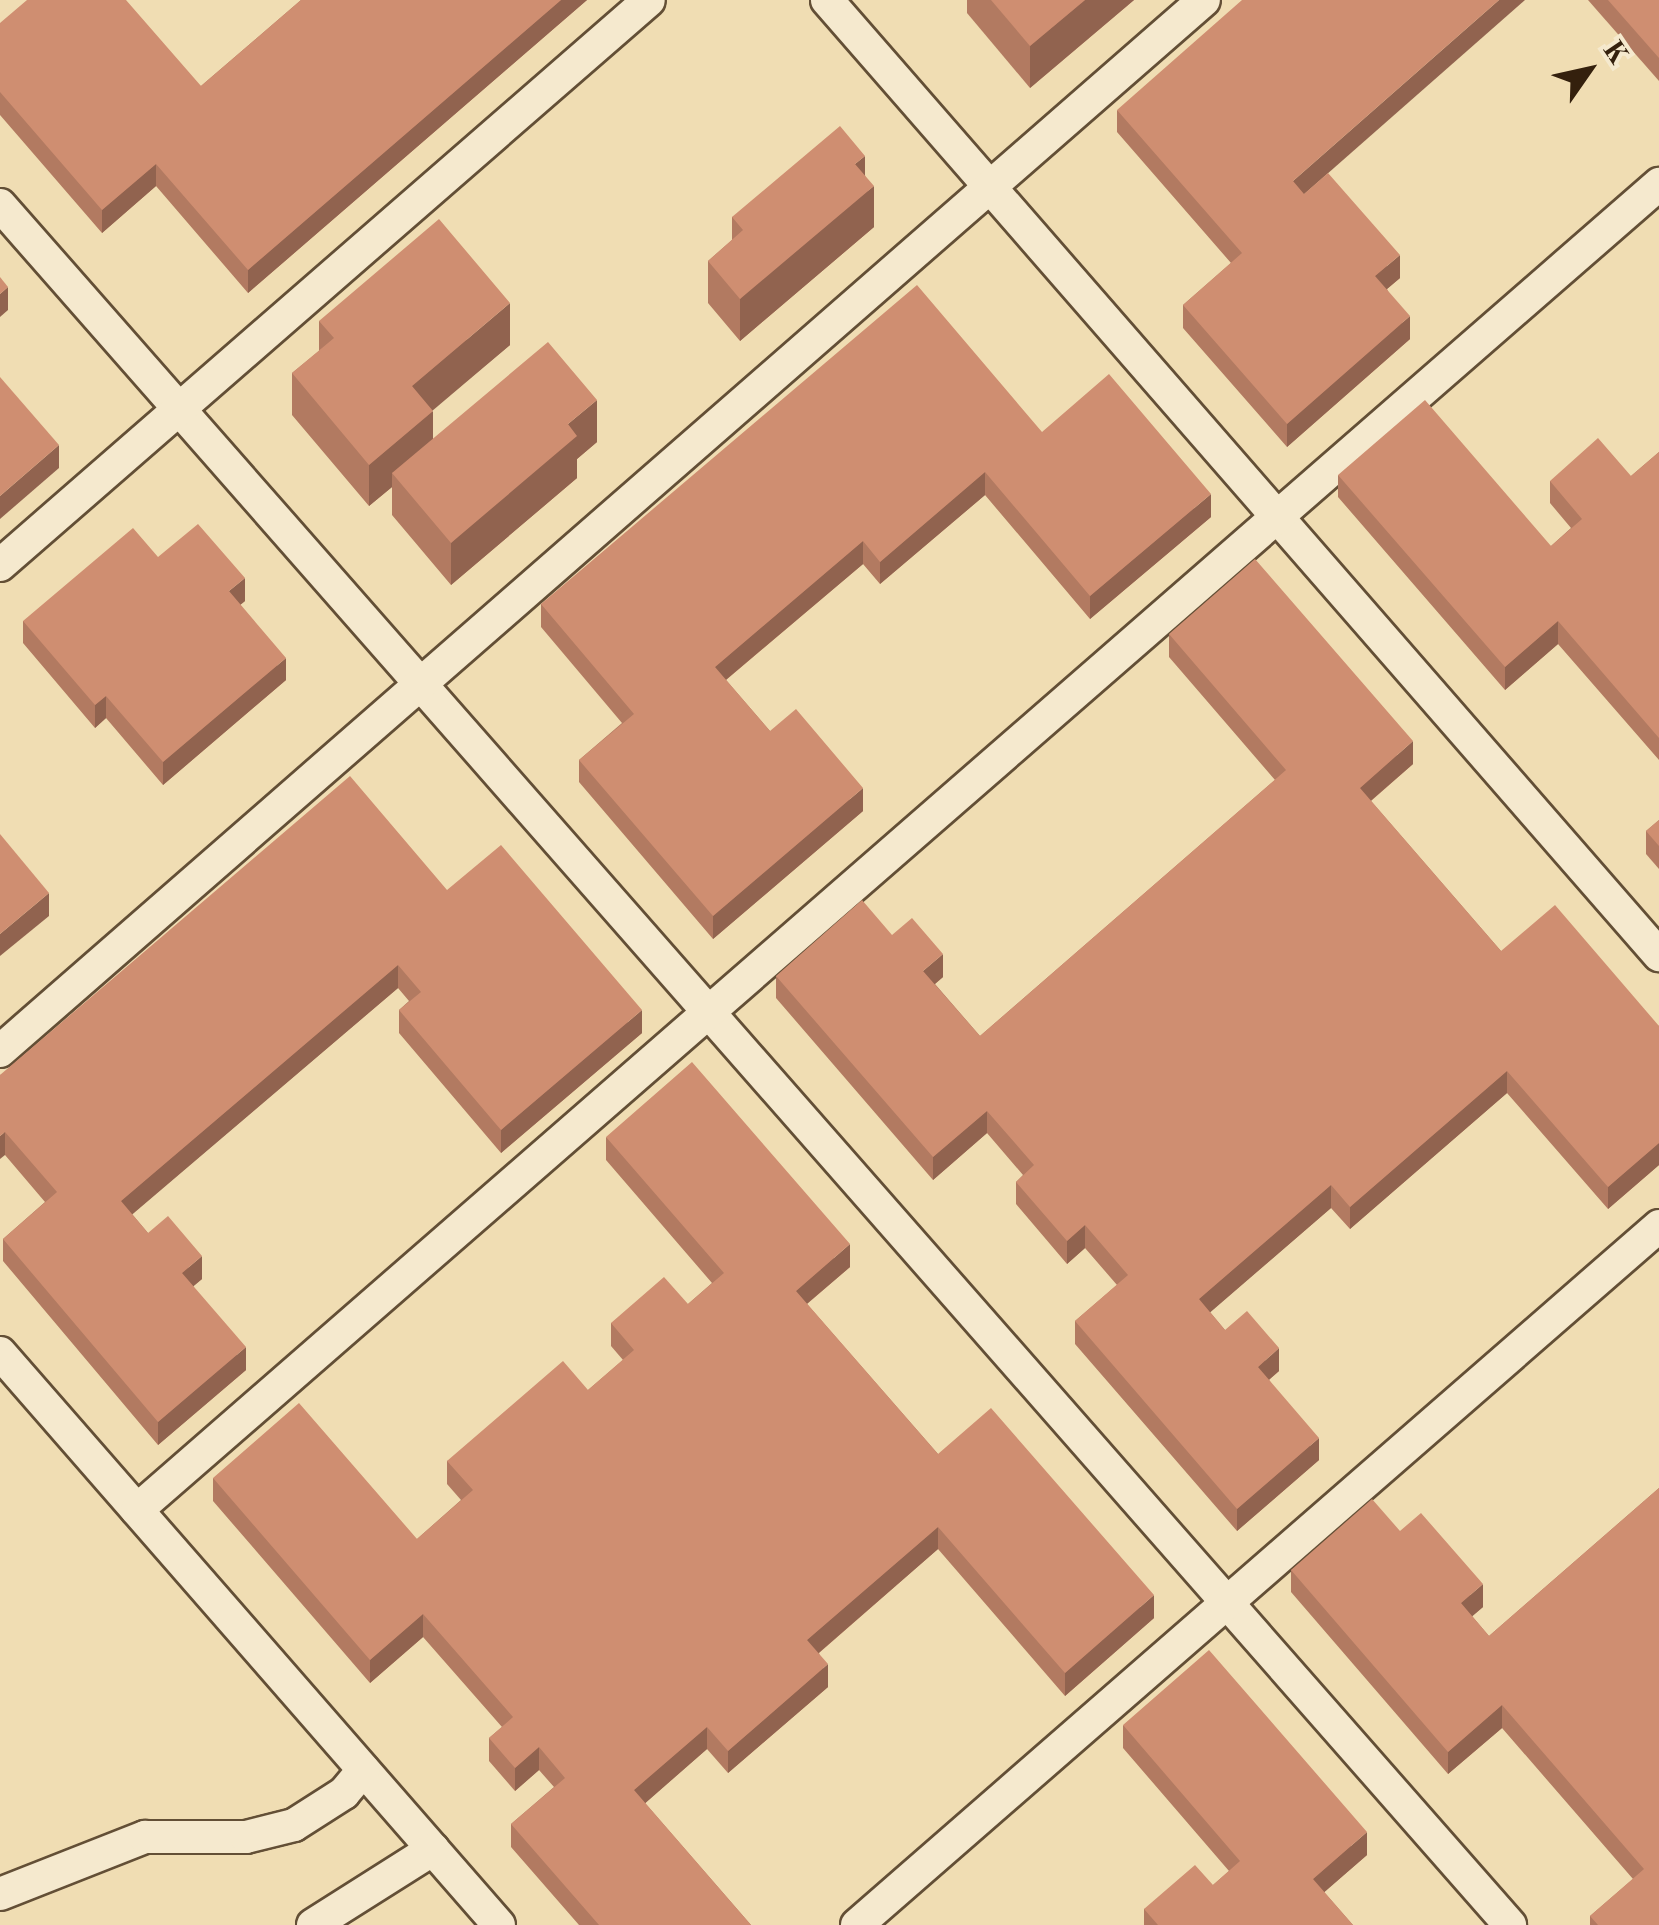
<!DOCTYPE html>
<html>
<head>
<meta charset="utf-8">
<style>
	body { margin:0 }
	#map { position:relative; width:1659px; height:1925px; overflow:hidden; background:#f0ddb3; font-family:"Old Standard TT",serif }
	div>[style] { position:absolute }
	.roads { filter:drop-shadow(2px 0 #634f36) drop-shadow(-2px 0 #634f36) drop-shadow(0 2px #634f36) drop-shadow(0 -2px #634f36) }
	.minor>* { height:32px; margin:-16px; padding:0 16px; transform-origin:16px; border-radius:16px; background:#f5e9ce }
	.wall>* { inset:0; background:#b27a61 }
	.shaded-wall>* { inset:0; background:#91634f }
	.building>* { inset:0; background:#cf8e71 }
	span { translate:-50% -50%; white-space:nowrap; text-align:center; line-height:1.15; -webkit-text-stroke:10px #f5e9ce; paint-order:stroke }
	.north { position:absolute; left:1539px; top:20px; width:100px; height:100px; -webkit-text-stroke:8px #f5e9ce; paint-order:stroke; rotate:56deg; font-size:28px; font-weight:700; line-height:40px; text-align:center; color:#34200d }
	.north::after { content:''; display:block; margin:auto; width:35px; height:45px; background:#34200d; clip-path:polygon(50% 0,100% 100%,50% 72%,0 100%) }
</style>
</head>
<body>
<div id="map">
	<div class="roads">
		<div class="minor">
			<i style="left:827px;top:0;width:1267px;rotate:48.94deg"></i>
			<i style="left:0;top:205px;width:2289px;rotate:48.72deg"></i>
			<i style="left:0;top:565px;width:860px;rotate:-41.04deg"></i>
			<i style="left:0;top:1051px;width:1598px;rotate:-41.12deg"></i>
			<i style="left:0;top:1353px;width:759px;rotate:48.9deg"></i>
			<i style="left:137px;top:1510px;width:2019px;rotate:-41.06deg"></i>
			<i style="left:0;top:1894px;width:156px;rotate:-21.5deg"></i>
			<i style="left:145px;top:1837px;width:101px"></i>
			<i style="left:246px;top:1837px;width:49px;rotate:-14deg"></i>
			<i style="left:294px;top:1825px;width:59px;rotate:-32.6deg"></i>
			<i style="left:344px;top:1793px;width:30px;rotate:-50deg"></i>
			<i style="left:313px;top:1925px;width:142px;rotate:-32.3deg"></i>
			<i style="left:857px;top:1925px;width:1064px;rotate:-41.07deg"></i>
		</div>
	</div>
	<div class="wall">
		<i style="clip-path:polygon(301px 0,587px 0,248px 293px,156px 186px,102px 233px,0 115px,0 23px,201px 86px)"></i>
		<i style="clip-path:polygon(967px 0,1134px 0,1030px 88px,967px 13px)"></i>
		<i style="clip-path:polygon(1588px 0,1659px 0,1659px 81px)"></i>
		<i style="clip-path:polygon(1117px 110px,1303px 194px,1400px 278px,1387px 289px,1410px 339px,1287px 447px,1183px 328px,1183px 305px,1231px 263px,1117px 132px)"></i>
		<i style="clip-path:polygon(865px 175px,874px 227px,740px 341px,708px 303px,708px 261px,732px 240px,732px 217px)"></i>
		<i style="clip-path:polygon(319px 321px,510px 345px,432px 410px,433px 439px,597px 442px,577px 459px,577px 478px,451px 585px,392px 515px,392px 487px,369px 506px,292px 415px,292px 373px,319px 351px)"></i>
		<i style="clip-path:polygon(1042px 432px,1211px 517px,1090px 619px,985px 495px,880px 584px,863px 564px,726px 680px,770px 731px,863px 811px,713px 939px,579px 782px,579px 760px,622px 723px,541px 627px,541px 604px)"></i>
		<i style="clip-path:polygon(1659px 452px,1659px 760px,1558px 644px,1505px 690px,1338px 497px,1338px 475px,1551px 546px,1571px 528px,1550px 503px,1550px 481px,1631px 476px)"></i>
		<i style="clip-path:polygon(245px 601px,240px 605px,286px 680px,163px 785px,106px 718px,95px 728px,23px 643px,23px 621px)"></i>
		<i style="clip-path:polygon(1169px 634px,1413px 764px,1371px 801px,1501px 951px,1659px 1026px,1659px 1165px,1608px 1209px,1507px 1093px,1350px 1229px,1331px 1208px,1210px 1312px,1225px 1330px,1279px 1371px,1269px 1380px,1319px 1460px,1237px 1531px,1075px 1344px,1075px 1321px,1117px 1285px,1085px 1248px,1067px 1264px,1016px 1204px,1016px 1182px,1023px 1175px,987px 1133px,933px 1180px,776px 998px,776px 976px,943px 977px,935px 984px,980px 1036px,1275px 780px,1169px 657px)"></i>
		<i style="clip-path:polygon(1659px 820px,1659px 869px,1646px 854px,1646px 831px)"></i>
		<i style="clip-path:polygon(447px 890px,642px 1033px,501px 1153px,399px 1033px,399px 1010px,409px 1001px,398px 988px,132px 1214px,148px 1233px,202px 1279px,193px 1286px,246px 1370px,158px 1445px,3px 1261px,3px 1239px,45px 1202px,5px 1155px,0 1075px)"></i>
		<i style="clip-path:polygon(606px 1137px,850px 1267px,807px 1304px,938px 1454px,1154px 1618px,1065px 1696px,938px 1549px,819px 1653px,828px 1687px,728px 1773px,707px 1749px,645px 1803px,751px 1925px,579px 1925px,511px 1847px,511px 1824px,554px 1787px,539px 1770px,515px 1791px,489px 1761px,489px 1738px,502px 1727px,423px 1637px,370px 1683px,213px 1501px,213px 1478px,417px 1539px,461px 1500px,447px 1484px,447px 1461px,588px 1390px,623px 1360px,611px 1346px,611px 1323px,688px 1304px,712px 1283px,606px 1160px)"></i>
		<i style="clip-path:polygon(1659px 1488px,1659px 1925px,1590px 1925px,1590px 1916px,1633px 1879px,1502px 1728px,1448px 1774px,1291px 1592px,1291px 1570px,1400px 1531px,1483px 1607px,1472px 1616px,1489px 1636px)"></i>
		<i style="clip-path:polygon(1123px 1725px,1367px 1855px,1324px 1892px,1353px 1925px,1144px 1925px,1144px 1909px,1213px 1885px,1229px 1871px,1123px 1748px)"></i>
	</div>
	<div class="shaded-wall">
		<i style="clip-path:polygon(561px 0,587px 0,248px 293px,248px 270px)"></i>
		<i style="clip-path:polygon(1085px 0,1134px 0,1030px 88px,1030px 46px)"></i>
		<i style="clip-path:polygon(1499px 0,1525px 0,1293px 204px,1293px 181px)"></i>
		<i style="clip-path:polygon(865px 156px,865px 193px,874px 186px,874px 227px,740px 341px,740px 299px,855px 164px)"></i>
		<i style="clip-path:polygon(156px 164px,156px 186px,102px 233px,102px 210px)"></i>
		<i style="clip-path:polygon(1400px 255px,1400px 278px,1375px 299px,1375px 276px)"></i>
		<i style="clip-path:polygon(8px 287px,8px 310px,0 317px,0 294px)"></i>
		<i style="clip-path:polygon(510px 303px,510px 345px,412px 428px,412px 386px)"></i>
		<i style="clip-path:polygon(1410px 316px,1410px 339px,1287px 447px,1287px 424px)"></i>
		<i style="clip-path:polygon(597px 400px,597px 442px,577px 459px,577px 478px,451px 585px,451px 543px,568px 424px)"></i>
		<i style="clip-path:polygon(433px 411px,433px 453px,392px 473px,392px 487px,369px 506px,369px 465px)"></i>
		<i style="clip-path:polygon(59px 445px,59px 468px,0 519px,0 496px)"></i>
		<i style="clip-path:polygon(985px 472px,985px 495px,880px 584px,880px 562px)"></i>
		<i style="clip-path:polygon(1211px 494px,1211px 517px,1090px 619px,1090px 596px)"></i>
		<i style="clip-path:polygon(863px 541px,863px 564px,715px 689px,715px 667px)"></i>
		<i style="clip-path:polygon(245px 578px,245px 601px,229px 614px,229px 591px)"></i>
		<i style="clip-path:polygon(1558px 621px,1558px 644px,1505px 690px,1505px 667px)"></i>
		<i style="clip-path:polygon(286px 658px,286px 680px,163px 785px,163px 762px)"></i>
		<i style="clip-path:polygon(106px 696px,106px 718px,95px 728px,95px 705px)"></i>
		<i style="clip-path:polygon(1413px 741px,1413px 764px,1360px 810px,1360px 788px)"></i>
		<i style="clip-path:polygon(863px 788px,863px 811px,713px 939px,713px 916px)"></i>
		<i style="clip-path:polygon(49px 893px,49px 916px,0 956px,0 934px)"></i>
		<i style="clip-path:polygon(943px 954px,943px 977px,923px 994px,923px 971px)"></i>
		<i style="clip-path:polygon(398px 965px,398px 988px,121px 1224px,121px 1201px)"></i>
		<i style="clip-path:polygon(642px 1010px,642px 1033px,501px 1153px,501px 1130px)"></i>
		<i style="clip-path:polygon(1507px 1071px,1507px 1093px,1350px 1229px,1350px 1207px)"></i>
		<i style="clip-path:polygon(987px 1111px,987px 1133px,933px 1180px,933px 1157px)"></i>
		<i style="clip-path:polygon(5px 1132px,5px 1155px,0 1159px,0 1136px)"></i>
		<i style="clip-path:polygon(1659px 1143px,1659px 1165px,1608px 1209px,1608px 1187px)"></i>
		<i style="clip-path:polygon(1331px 1185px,1331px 1208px,1199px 1322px,1199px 1299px)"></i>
		<i style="clip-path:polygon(1085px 1225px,1085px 1248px,1067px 1264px,1067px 1241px)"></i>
		<i style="clip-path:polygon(850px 1244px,850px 1267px,796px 1313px,796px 1291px)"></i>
		<i style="clip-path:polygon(202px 1256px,202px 1279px,182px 1296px,182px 1273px)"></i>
		<i style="clip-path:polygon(246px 1347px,246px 1370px,158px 1445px,158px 1422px)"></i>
		<i style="clip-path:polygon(1279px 1348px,1279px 1371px,1258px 1389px,1258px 1367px)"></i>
		<i style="clip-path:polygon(1319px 1438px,1319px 1460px,1237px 1531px,1237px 1509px)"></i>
		<i style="clip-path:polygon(938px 1527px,938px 1549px,807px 1663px,807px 1640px)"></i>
		<i style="clip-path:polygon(1483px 1584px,1483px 1607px,1461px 1626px,1461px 1603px)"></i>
		<i style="clip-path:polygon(1154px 1595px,1154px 1618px,1065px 1696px,1065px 1673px)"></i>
		<i style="clip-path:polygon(423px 1614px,423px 1637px,370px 1683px,370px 1660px)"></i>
		<i style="clip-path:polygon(828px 1664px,828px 1687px,728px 1773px,728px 1751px)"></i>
		<i style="clip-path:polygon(1502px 1705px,1502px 1728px,1448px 1774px,1448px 1752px)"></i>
		<i style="clip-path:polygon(707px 1727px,707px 1749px,634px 1813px,634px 1790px)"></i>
		<i style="clip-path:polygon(539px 1747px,539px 1770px,515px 1791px,515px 1768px)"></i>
		<i style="clip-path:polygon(1367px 1832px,1367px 1855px,1313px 1902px,1313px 1879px)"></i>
	</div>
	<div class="building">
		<i style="clip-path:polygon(27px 0,126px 0,201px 86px,301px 0,561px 0,248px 270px,156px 164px,102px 210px,0 92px,0 23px)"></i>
		<i style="clip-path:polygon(991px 0,1085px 0,1030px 46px)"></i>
		<i style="clip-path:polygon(1242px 0,1499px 0,1293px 181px,1304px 194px,1328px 173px,1400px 255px,1375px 276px,1410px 316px,1287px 424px,1183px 305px,1242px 253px,1117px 110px)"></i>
		<i style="clip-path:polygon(1608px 0,1659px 0,1659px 58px)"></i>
		<i style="clip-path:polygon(840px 126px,865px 156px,855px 164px,874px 186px,740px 299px,708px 261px,743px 230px,732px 217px)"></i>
		<i style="clip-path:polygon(439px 219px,510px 303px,412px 386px,433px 411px,369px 465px,292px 373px,334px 338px,319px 321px)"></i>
		<i style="clip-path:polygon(0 277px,8px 287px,0 294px)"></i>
		<i style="clip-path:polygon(917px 285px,1042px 432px,1109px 374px,1211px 494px,1090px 596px,985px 472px,880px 562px,863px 541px,715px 667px,770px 731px,796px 709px,863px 788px,713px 916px,579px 760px,634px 714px,541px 604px)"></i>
		<i style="clip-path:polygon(548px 342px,597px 400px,568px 424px,577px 436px,451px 543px,392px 473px)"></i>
		<i style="clip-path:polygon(0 377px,59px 445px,0 496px)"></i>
		<i style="clip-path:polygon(1425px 400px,1551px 546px,1582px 519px,1550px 481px,1598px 438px,1631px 476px,1659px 452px,1659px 738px,1558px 621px,1505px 667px,1338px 475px)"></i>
		<i style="clip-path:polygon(198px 524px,245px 578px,229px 591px,286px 658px,163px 762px,106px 696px,95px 705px,23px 621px,133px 528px,158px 557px)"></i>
		<i style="clip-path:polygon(1255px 559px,1413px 741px,1360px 788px,1501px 951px,1555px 905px,1659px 1026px,1659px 1143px,1608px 1187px,1507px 1071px,1350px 1207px,1331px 1185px,1199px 1299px,1225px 1330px,1247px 1311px,1279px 1348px,1258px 1367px,1319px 1438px,1237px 1509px,1075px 1321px,1128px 1275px,1085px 1225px,1067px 1241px,1016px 1182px,1034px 1165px,987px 1111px,933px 1157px,776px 976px,862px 900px,892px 935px,912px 918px,943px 954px,923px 971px,980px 1036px,1286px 770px,1169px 634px)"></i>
		<i style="clip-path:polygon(350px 776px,447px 890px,501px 845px,642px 1010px,501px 1130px,399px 1010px,421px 992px,398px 965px,121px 1201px,148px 1233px,168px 1216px,202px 1256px,182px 1273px,246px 1347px,158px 1422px,3px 1239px,57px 1192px,5px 1132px,0 1136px,0 1075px)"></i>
		<i style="clip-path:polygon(1659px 820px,1659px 846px,1646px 831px)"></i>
		<i style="clip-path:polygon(0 834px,49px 893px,0 934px)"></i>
		<i style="clip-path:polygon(692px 1062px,850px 1244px,796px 1291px,938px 1454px,991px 1408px,1154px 1595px,1065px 1673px,938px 1527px,807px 1640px,828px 1664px,728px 1751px,707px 1727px,634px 1790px,751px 1925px,599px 1925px,511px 1824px,565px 1778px,539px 1747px,515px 1768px,489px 1738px,513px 1717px,423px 1614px,370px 1660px,213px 1478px,299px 1403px,417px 1539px,473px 1490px,447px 1461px,563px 1361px,588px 1390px,634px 1350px,611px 1323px,664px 1277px,688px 1304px,724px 1273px,606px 1137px)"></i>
		<i style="clip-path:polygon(1659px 1488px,1659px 1925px,1598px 1925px,1590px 1916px,1644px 1869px,1502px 1705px,1448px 1752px,1291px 1570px,1372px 1499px,1400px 1531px,1421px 1513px,1483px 1584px,1461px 1603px,1489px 1636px)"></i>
		<i style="clip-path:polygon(1209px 1650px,1367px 1832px,1313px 1879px,1353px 1925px,1158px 1925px,1144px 1909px,1195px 1865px,1213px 1885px,1240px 1861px,1123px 1725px)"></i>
	</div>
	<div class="north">K</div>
</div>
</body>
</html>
